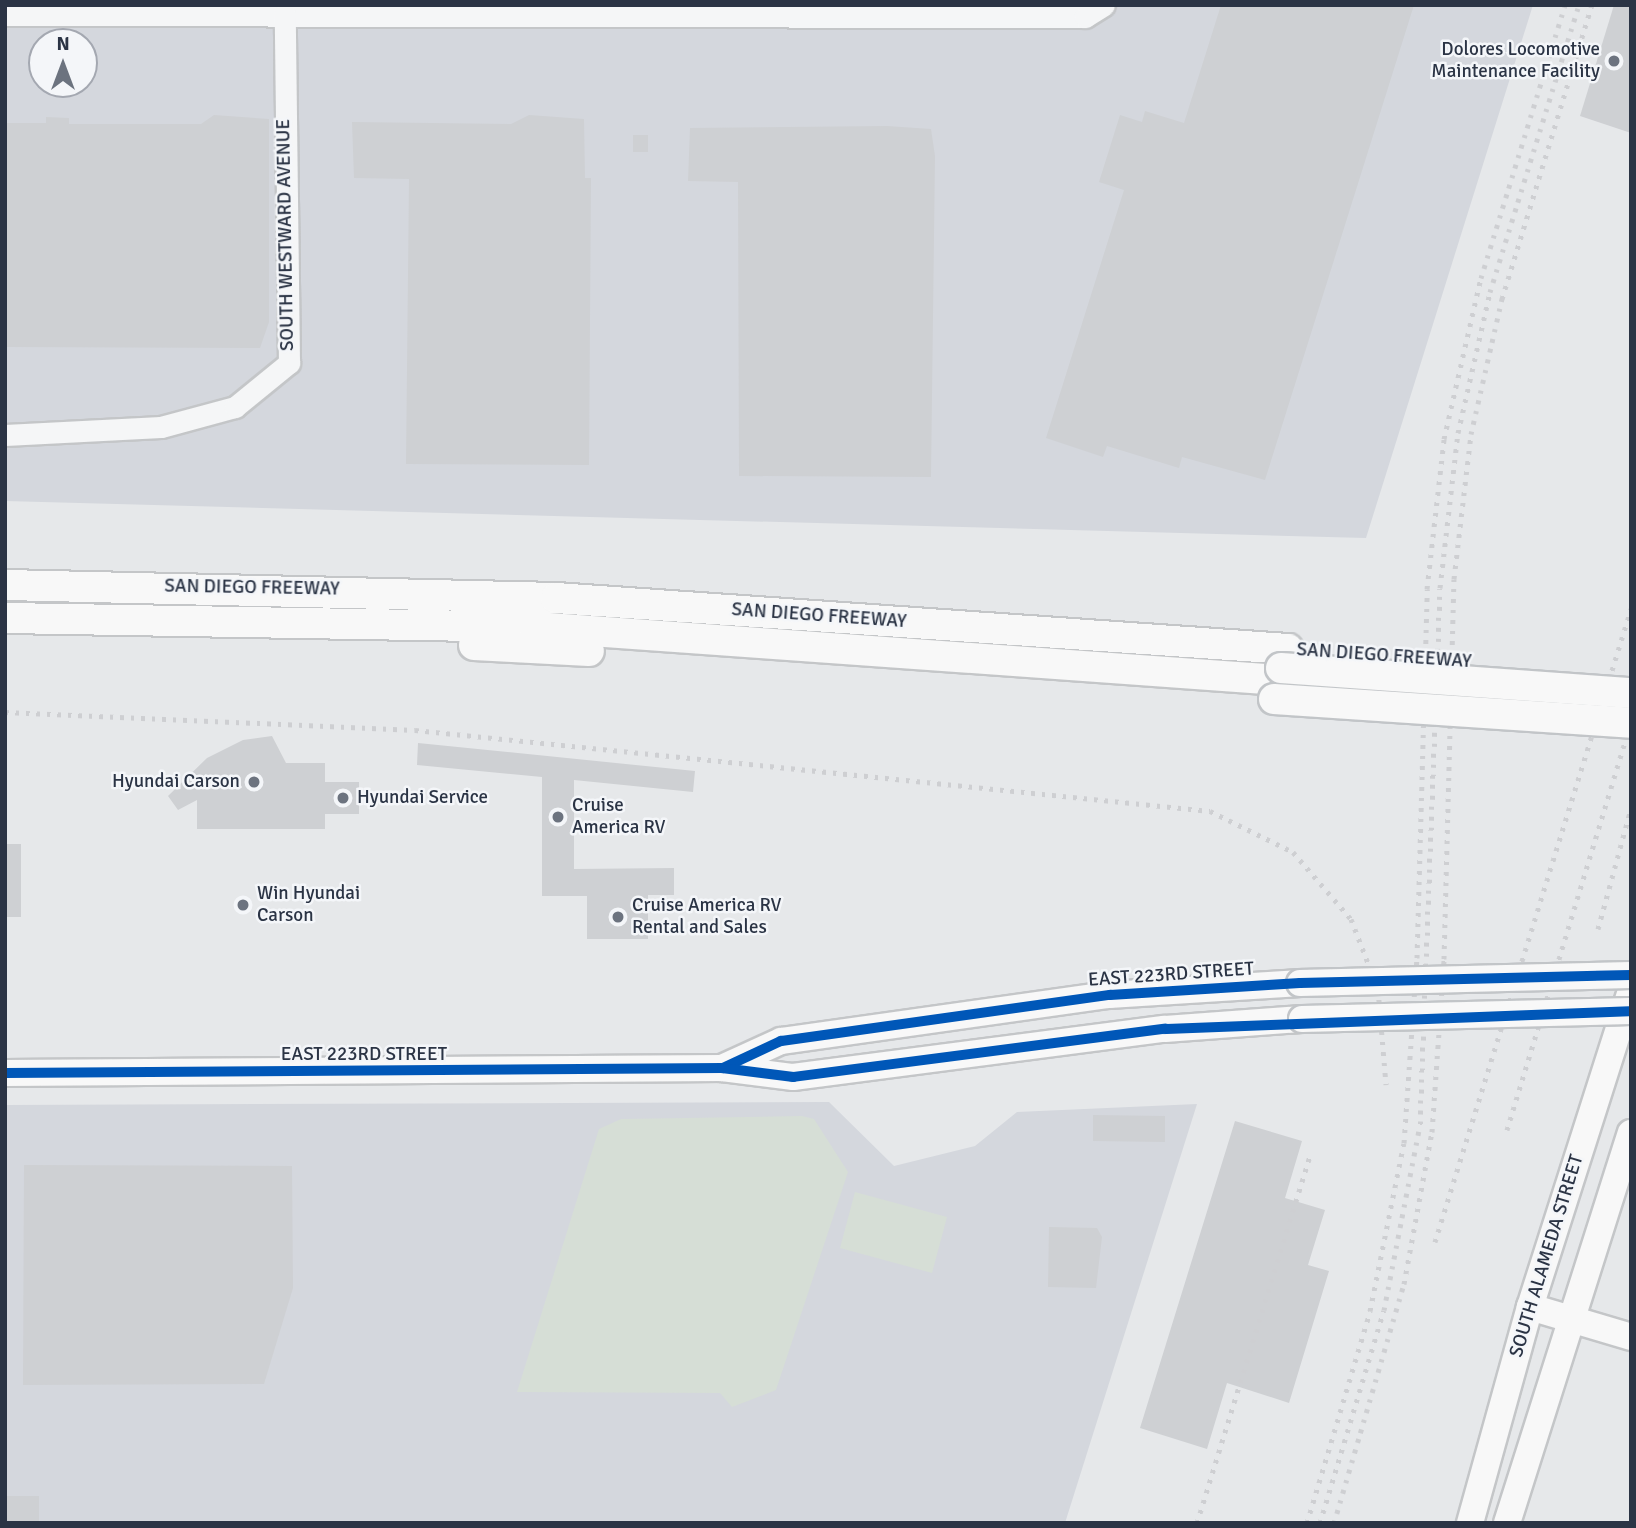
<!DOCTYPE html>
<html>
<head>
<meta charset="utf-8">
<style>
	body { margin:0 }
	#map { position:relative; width:1636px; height:1528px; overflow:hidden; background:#e6e8ea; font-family:Signika,sans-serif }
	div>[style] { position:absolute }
	.built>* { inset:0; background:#d4d7dd }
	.green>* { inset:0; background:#d6ded6 }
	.building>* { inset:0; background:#ced0d3 }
	.roads { filter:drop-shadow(2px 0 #c4c6c8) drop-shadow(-2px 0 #c4c6c8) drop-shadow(0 2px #c4c6c8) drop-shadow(0 -2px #c4c6c8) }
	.minor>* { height:21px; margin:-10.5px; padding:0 10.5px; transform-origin:10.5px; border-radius:10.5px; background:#f5f6f7 }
	.major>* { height:26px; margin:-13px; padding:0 13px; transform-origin:13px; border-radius:13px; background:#f8f8f8 }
	.highway>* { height:30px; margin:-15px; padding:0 15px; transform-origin:15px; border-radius:15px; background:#f8f8f8 }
	.rail>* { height:5px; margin-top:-2.5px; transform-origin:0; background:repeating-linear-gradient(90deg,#cecfd2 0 3.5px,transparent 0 10.5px) }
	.bridges { filter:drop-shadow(2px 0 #c2c5c8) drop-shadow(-2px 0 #c2c5c8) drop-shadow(0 2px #c2c5c8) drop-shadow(0 -2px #c2c5c8) }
	.major-bridge>* { height:26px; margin:-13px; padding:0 13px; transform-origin:13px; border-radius:13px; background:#f8f8f8 }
	.highway-bridge>* { height:30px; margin:-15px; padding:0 15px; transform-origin:15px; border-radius:15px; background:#f8f8f8 }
	.cycleway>* { height:10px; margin:-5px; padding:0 5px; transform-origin:5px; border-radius:5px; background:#0057b8 }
	.dots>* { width:19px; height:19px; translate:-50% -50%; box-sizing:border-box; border:4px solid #f4f6f9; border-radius:50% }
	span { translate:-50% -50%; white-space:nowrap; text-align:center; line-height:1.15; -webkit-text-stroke:5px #f4f6f9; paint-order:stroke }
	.poi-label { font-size:19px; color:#2b3445 }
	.right { translate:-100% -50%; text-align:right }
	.left { translate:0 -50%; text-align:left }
	.street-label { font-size:19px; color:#2b3445 }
	.frame { position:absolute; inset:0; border:7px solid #2b3445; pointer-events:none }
	.north { position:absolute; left:28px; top:28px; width:70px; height:70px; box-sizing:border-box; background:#f4f6f9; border:2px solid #a4a8b1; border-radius:50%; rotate:0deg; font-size:19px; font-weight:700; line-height:28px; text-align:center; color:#2b3445 }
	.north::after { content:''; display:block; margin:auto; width:24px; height:32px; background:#6c737f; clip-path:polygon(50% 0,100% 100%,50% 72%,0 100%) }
</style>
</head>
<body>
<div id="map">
	<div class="built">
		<i style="clip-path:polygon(evenodd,5px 5px,1533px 5px,1366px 538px,5px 501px,5px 5px,42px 42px,84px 42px,84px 84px,42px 84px,42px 42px)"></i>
		<i style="clip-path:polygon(829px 1102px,894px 1166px,975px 1146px,1017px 1112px,1197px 1104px,1065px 1523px,5px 1523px,5px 1105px)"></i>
	</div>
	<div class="green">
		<i style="clip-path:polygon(802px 1116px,814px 1119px,848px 1172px,776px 1390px,732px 1407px,720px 1393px,517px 1392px,599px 1129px,621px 1119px)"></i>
		<i style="clip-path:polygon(855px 1192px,947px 1217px,932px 1273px,840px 1248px)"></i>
	</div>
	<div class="building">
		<i style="clip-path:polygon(1221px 5px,1414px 5px,1265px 480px,1182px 457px,1179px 468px,1107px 446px,1103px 457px,1046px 438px,1124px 190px,1099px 182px,1120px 115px,1142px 122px,1145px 111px,1184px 123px)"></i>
		<i style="clip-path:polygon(1614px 5px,1631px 5px,1631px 133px,1580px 116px)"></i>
		<i style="clip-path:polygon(214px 115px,269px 119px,269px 322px,260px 348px,5px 347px,5px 123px,46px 123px,46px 117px,69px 118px,69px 124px,201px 124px)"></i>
		<i style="clip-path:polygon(529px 115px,584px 119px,585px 178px,591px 178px,589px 465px,406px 464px,409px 179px,354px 178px,352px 122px,511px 124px)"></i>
		<i style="clip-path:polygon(887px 126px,931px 129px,935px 156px,931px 477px,739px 476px,738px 182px,688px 181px,690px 128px)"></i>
		<i style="clip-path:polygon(633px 135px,648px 135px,648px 152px,633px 152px)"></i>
		<i style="clip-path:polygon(272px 736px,286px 763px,325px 763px,325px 782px,359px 782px,359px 814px,325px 814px,325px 829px,197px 829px,197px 800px,178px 810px,168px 796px,207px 758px,243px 740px)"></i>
		<i style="clip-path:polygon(418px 743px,695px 771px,693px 792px,574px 780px,574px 869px,674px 868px,674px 895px,648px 895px,648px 939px,587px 939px,587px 896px,542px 896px,542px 777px,417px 765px)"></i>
		<i style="clip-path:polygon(5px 844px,21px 844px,21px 917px,5px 917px)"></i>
		<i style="clip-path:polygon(1093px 1115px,1165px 1116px,1165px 1142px,1093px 1141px)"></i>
		<i style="clip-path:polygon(1235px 1121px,1302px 1141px,1285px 1198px,1325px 1210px,1308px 1265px,1329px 1271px,1289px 1403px,1227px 1383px,1207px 1449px,1140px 1428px)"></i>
		<i style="clip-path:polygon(24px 1165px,292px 1166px,293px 1288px,264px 1384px,23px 1385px)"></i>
		<i style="clip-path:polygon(1049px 1227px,1097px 1228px,1102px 1237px,1096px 1288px,1048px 1287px)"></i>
		<i style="clip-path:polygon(5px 1496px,39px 1496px,39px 1523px,5px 1523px)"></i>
	</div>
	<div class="roads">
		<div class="minor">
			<i style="left:5px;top:15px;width:1080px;rotate:0.11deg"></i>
			<i style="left:1085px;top:17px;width:22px;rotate:-32deg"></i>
			<i style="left:5px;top:435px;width:156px;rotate:-2.9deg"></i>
			<i style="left:161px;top:427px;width:77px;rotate:-15.1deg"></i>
			<i style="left:235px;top:407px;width:70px;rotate:-39.2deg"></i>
			<i style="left:289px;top:363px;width:349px;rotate:-90.7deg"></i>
		</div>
		<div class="major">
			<i style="left:722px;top:1068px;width:65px;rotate:-24.6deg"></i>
			<i style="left:781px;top:1041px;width:332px;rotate:-8deg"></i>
			<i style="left:1110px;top:995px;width:190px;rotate:-3.6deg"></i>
			<i style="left:5px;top:1073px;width:717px;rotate:-0.4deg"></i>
			<i style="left:722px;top:1068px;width:72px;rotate:7.2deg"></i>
			<i style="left:793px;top:1077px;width:375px;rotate:-7.4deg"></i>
			<i style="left:1165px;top:1029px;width:137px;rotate:-4.2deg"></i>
			<i style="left:1530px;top:1307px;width:105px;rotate:16.5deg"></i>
			<i style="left:1470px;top:1523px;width:224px;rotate:-74.5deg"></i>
			<i style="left:1530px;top:1307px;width:332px;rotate:-72.3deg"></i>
			<i style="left:1507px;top:1523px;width:409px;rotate:-72.4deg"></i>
		</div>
		<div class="highway">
			<i style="left:5px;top:585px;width:551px;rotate:1.35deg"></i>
			<i style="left:556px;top:598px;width:734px;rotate:3.99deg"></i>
			<i style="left:5px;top:618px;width:530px;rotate:0.97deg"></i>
			<i style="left:535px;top:627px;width:746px;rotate:4.07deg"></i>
			<i style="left:474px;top:645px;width:115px;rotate:3deg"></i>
		</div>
	</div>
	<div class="rail">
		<i style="left:5px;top:712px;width:410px;rotate:2.5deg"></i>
		<i style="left:415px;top:730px;width:799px;rotate:5.82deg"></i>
		<i style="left:1210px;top:811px;width:93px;rotate:26.3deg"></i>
		<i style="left:1293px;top:852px;width:89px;rotate:49.1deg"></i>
		<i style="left:1351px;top:919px;width:75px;rotate:68.9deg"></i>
		<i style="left:1378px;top:989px;width:96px;rotate:85.2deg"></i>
		<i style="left:1598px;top:929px;width:125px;rotate:-74.7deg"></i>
		<i style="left:1507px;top:1130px;width:427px;rotate:-73.1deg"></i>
		<i style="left:1435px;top:1242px;width:663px;rotate:-72.8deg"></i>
		<i style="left:1197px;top:1523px;width:384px;rotate:-72.9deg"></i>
		<i style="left:1307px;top:1523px;width:221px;rotate:-73.4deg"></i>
		<i style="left:1370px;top:1311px;width:171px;rotate:-78.6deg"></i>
		<i style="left:1404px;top:1143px;width:185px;rotate:-86deg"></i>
		<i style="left:1417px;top:958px;width:369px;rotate:-88.4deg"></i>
		<i style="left:1427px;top:589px;width:151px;rotate:-83.5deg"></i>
		<i style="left:1444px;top:439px;width:165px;rotate:-77.1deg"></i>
		<i style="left:1481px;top:278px;width:286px;rotate:-72.9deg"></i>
		<i style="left:1320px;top:1523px;width:222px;rotate:-73.3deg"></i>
		<i style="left:1384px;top:1310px;width:189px;rotate:-79deg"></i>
		<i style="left:1420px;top:1124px;width:536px;rotate:-87.86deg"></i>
		<i style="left:1440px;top:588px;width:156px;rotate:-83.4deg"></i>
		<i style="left:1458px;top:433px;width:145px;rotate:-77.2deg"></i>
		<i style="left:1490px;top:292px;width:300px;rotate:-72.8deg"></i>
		<i style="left:1334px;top:1523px;width:249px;rotate:-73.7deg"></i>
		<i style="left:1404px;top:1284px;width:155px;rotate:-79.6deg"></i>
		<i style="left:1432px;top:1132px;width:173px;rotate:-86deg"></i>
		<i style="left:1444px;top:959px;width:380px;rotate:-88.5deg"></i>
		<i style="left:1454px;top:579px;width:146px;rotate:-83.3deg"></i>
		<i style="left:1471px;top:434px;width:139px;rotate:-77.1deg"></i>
		<i style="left:1502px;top:299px;width:307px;rotate:-73deg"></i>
	</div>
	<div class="bridges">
		<div class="major-bridge">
			<i style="left:1300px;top:983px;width:331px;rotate:-1.4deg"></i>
			<i style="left:1302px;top:1019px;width:329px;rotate:-1.4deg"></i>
		</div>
		<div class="highway-bridge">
			<i style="left:1281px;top:668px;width:351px;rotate:4.1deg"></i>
			<i style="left:1274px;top:699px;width:358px;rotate:3.8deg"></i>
		</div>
	</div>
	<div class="cycleway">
		<i style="left:723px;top:1068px;width:64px;rotate:-25deg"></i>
		<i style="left:781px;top:1041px;width:332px;rotate:-8deg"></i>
		<i style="left:1110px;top:995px;width:190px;rotate:-3.6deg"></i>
		<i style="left:1300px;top:983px;width:331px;rotate:-1.4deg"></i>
		<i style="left:5px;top:1073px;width:717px;rotate:-0.4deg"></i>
		<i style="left:722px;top:1068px;width:72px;rotate:7.2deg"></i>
		<i style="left:793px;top:1077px;width:375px;rotate:-7.4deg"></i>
		<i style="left:1165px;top:1029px;width:466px;rotate:-2.2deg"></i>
	</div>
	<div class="dots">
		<i style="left:1614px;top:61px;background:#6c737f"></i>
		<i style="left:254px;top:782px;background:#6c737f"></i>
		<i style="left:343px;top:798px;background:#6c737f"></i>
		<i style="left:558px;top:817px;background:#6c737f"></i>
		<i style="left:243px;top:905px;background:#6c737f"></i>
		<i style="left:618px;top:917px;background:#6c737f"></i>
	</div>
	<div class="poi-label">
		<span class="right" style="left:1600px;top:61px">Dolores Locomotive<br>Maintenance Facility</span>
		<span class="right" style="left:240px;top:782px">Hyundai Carson</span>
		<span class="left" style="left:357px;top:798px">Hyundai Service</span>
		<span class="left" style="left:572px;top:817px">Cruise<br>America RV</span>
		<span class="left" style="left:257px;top:905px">Win Hyundai<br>Carson</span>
		<span class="left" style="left:632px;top:917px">Cruise America RV<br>Rental and Sales</span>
	</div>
	<div class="street-label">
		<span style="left:286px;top:235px;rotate:-91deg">SOUTH WESTWARD AVENUE</span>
		<span style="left:252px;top:588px;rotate:1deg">SAN DIEGO FREEWAY</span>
		<span style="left:819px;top:616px;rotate:4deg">SAN DIEGO FREEWAY</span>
		<span style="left:1384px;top:656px;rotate:4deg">SAN DIEGO FREEWAY</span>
		<span style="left:1171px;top:975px;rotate:-4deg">EAST 223RD STREET</span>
		<span style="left:364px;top:1055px">EAST 223RD STREET</span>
		<span style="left:1547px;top:1256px;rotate:-73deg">SOUTH ALAMEDA STREET</span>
	</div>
	<div class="frame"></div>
	<div class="north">N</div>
</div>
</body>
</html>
